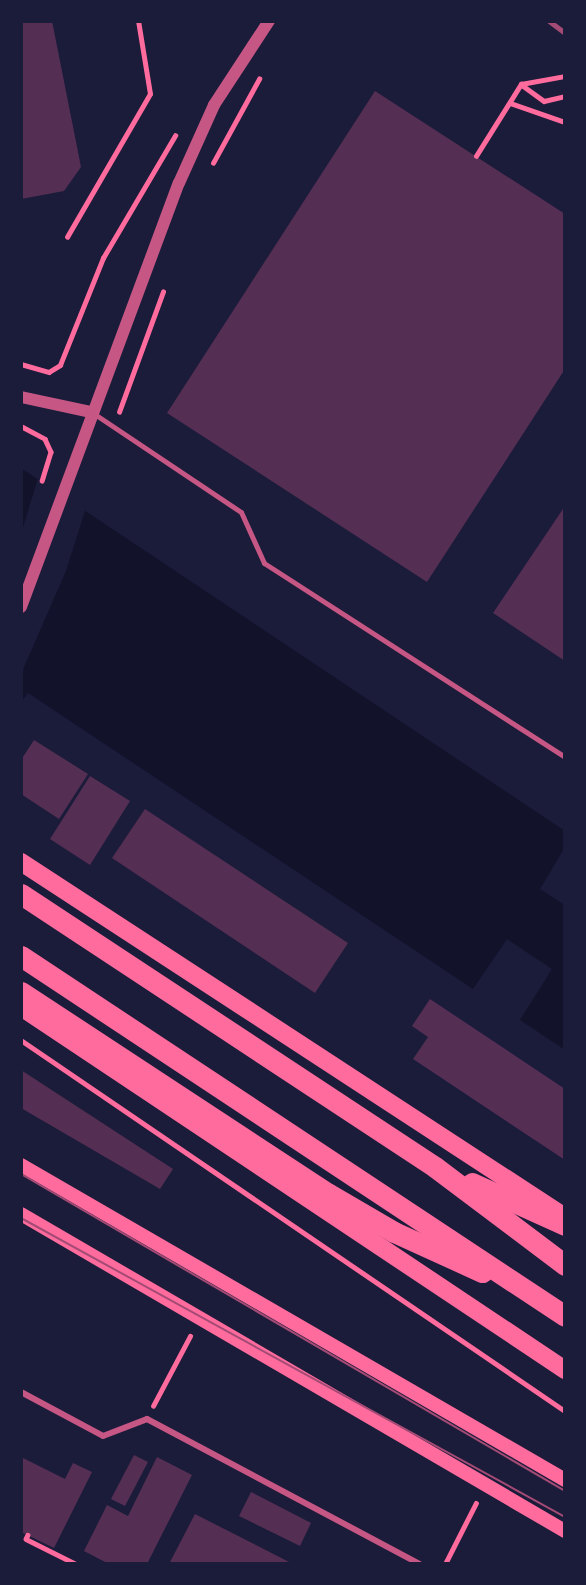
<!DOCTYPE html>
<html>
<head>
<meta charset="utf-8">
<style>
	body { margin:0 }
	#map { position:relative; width:586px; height:1585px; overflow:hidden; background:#1b1b3a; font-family:"Titillium Web",sans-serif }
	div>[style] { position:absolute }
	.water>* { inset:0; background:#12122b }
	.pier>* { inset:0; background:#1b1b3a }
	.building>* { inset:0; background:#542f53 }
	.path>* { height:4.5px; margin:-2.25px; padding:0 2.25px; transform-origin:2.25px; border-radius:2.25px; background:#ff6b9d }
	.service>* { height:5px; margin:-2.5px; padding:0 2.5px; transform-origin:2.5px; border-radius:2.5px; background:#c65784 }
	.pedestrian>* { height:6px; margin:-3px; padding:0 3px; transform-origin:3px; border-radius:3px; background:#c65784 }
	.tertiary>* { height:12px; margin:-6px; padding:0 6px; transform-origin:6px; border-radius:6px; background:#c65784 }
	.secondary>* { height:14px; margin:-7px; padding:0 7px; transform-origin:7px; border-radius:7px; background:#ff6b9d }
	.primary>* { height:18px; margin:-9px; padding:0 9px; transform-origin:9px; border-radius:9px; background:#ff6b9d }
	.motorway>* { height:21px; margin:-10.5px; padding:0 10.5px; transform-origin:10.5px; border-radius:10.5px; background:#ff6b9d }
	.tram>* { height:2px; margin:-1px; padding:0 1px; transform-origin:1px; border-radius:1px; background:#a44b75 }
	.rail>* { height:5px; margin:-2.5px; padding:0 2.5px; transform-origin:2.5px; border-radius:2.5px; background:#a44b75 }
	span { translate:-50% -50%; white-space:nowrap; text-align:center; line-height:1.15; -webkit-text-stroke:5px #1b1b3a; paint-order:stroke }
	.frame { position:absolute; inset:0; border:23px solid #1b1b3a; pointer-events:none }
</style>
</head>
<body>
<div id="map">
	<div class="water">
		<i style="clip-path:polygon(21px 468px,565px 831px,565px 847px,540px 889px,565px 905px,565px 1050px,520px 1020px,552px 969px,507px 939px,473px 989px,28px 693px,21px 702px)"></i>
	</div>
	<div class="pier">
		<i style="clip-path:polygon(38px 478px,86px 508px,66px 571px,21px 674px,21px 534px)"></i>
	</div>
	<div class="building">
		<i style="clip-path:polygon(21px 21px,52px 21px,81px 167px,64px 191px,21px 199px)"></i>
		<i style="clip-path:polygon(375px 91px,565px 214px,565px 369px,427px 582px,167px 413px)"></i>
		<i style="clip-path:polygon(565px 506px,565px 661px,493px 613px)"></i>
		<i style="clip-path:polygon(34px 740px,88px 774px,59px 819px,21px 794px,21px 760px)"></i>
		<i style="clip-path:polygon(90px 776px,130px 801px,90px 865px,50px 839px)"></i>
		<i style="clip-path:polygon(145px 809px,348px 943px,315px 993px,112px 858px)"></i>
		<i style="clip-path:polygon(430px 999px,565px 1089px,565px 1160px,413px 1059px,428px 1037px,412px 1026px)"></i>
		<i style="clip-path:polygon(21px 1070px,173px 1169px,160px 1189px,21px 1108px)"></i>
		<i style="clip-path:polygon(134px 1455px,148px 1462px,125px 1506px,111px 1499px)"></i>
		<i style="clip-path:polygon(21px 1457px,65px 1479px,73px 1463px,92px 1472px,54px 1548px,21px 1532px)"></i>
		<i style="clip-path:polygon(157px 1457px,192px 1475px,147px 1564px,109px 1564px,84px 1551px,107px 1505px,128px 1516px)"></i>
		<i style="clip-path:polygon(251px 1492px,311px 1523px,300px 1546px,239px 1516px)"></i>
		<i style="clip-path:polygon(195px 1514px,293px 1564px,169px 1564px)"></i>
	</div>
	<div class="path">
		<i style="left:522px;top:85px;width:27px;rotate:36deg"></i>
		<i style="left:544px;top:101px;width:22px;rotate:-13deg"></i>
		<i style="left:510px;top:103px;width:58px;rotate:19.1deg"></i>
		<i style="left:476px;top:156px;width:85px;rotate:-58deg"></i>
		<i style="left:521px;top:84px;width:45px;rotate:-10.3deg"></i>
		<i style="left:213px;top:163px;width:96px;rotate:-61.3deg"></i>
		<i style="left:67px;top:237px;width:165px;rotate:-59.9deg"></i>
		<i style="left:150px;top:94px;width:74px;rotate:-99.3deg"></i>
		<i style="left:21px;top:364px;width:29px;rotate:16deg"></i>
		<i style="left:49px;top:372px;width:13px;rotate:-32deg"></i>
		<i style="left:60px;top:365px;width:115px;rotate:-68.1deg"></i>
		<i style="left:103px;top:258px;width:142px;rotate:-59.5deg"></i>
		<i style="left:119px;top:412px;width:128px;rotate:-69.9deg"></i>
		<i style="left:21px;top:426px;width:27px;rotate:28deg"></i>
		<i style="left:45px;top:439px;width:14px;rotate:65deg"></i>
		<i style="left:51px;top:452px;width:30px;rotate:107deg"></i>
		<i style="left:21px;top:1040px;width:658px;rotate:34.29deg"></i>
		<i style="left:153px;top:1406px;width:79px;rotate:-62.1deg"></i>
		<i style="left:28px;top:1535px;width:4px;rotate:117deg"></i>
		<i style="left:26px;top:1539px;width:56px;rotate:26.6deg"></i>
		<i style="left:445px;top:1564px;width:68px;rotate:-63.1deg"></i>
	</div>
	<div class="service">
		<i style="left:93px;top:413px;width:178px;rotate:33.8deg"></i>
		<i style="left:241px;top:512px;width:56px;rotate:65.7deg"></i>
		<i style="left:264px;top:563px;width:358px;rotate:32.8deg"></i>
	</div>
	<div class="pedestrian">
		<i style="left:21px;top:1392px;width:93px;rotate:28.2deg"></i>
		<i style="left:103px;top:1436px;width:47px;rotate:-21.1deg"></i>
		<i style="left:147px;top:1419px;width:309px;rotate:28deg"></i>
	</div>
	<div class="tertiary">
		<i style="left:21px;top:397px;width:72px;rotate:12.1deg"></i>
		<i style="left:21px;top:607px;width:452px;rotate:-69.6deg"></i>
		<i style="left:179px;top:183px;width:85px;rotate:-65.8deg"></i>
		<i style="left:214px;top:105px;width:100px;rotate:-56.8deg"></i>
	</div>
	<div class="secondary">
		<i style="left:21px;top:1165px;width:629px;rotate:30.07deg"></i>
		<i style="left:21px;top:1214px;width:630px;rotate:30.23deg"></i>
	</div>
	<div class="primary">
		<i style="left:21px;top:862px;width:650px;rotate:33.13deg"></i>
		<i style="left:21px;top:1007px;width:654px;rotate:33.71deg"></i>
	</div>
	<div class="motorway">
		<i style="left:21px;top:894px;width:496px;rotate:33.4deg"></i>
		<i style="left:435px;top:1167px;width:163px;rotate:37deg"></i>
		<i style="left:21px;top:956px;width:652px;rotate:33.5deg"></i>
		<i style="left:21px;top:992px;width:368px;rotate:33.3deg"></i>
		<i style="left:329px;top:1194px;width:75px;rotate:30.3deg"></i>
		<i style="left:394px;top:1232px;width:97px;rotate:24.4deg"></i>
		<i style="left:472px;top:1183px;width:102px;rotate:24.3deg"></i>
	</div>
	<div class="tram">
		<i style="left:21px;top:1174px;width:630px;rotate:30.23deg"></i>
		<i style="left:21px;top:1218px;width:621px;rotate:28.79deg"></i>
	</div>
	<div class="rail">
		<i style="left:549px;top:21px;width:20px;rotate:37deg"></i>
	</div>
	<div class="frame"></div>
</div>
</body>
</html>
